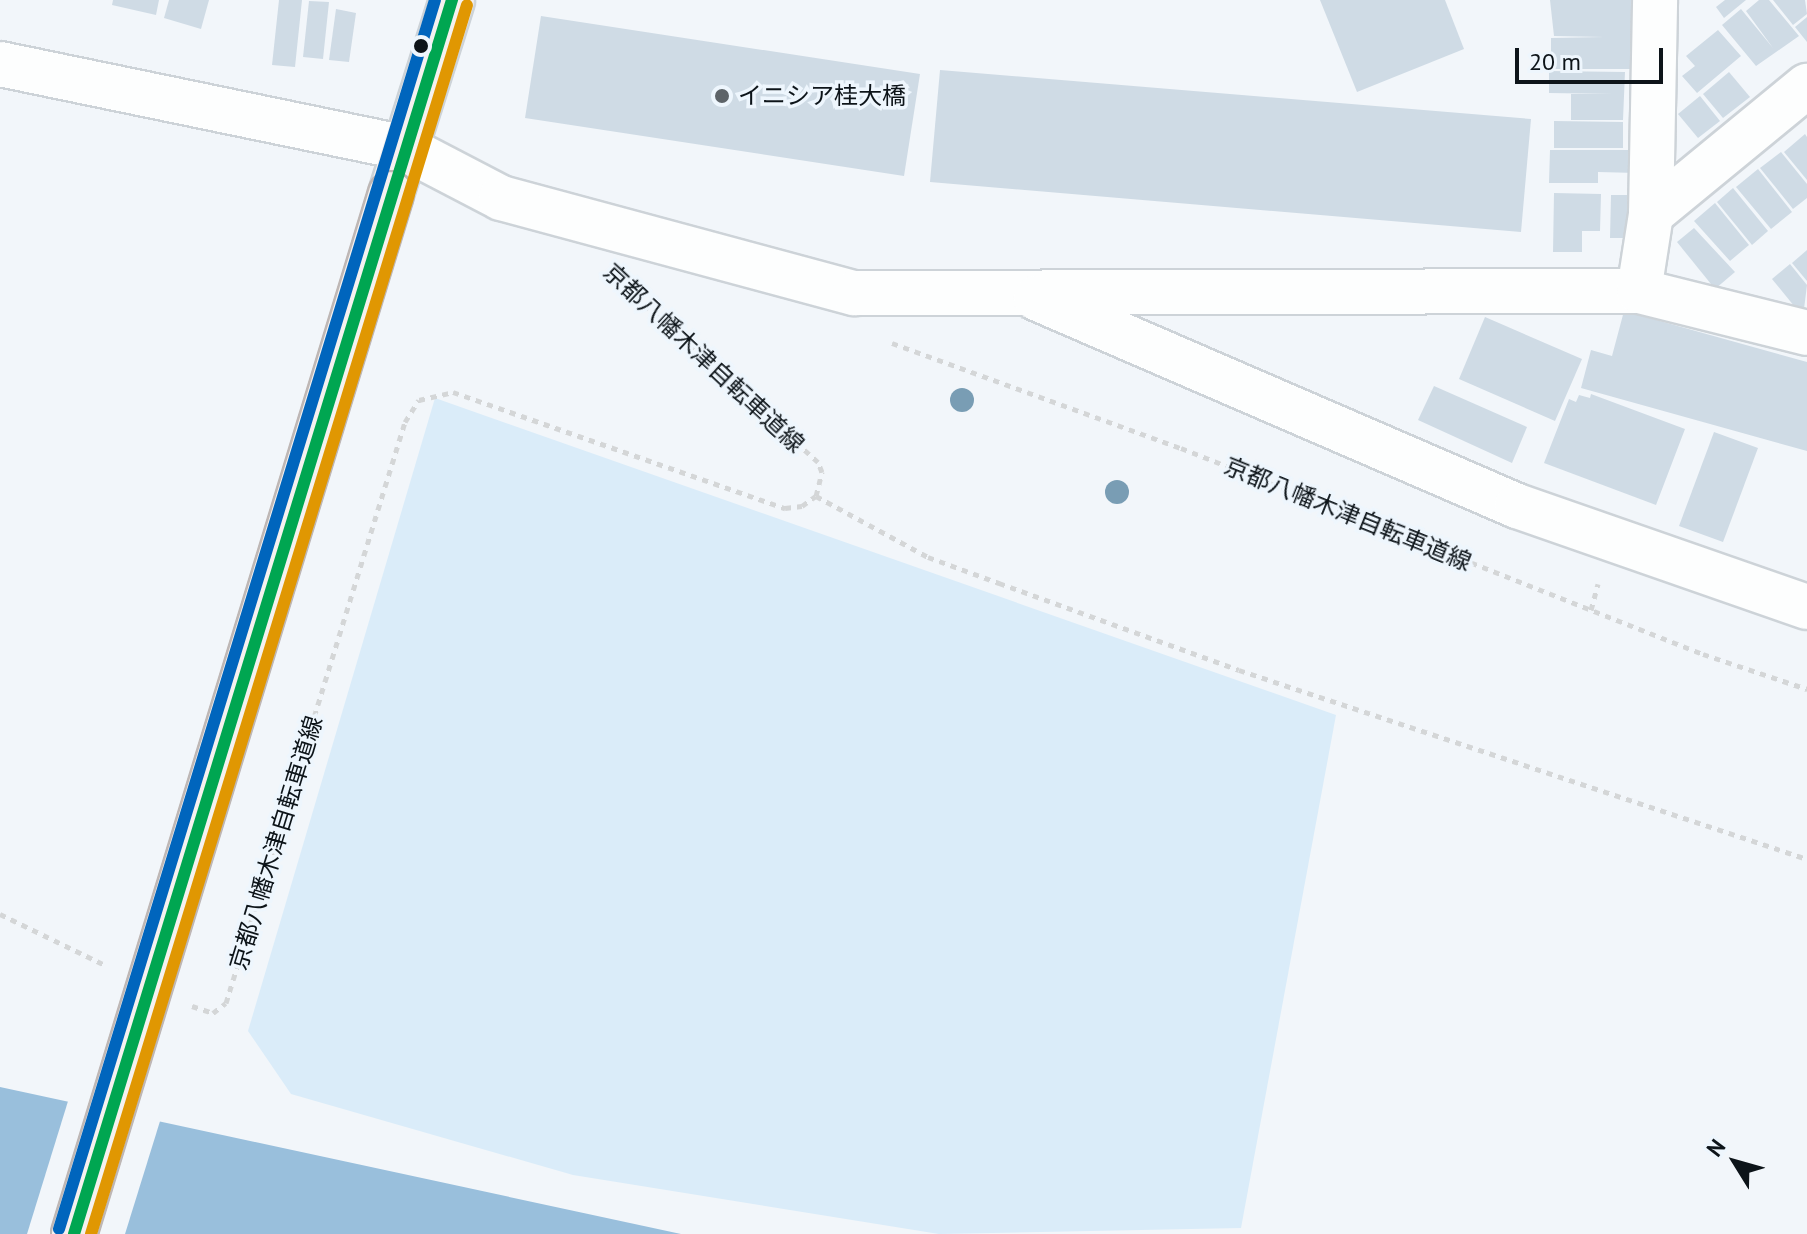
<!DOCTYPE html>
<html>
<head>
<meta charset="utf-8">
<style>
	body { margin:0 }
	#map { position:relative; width:1807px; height:1234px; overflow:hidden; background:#f2f6fa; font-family:"PT Sans","Noto Sans JP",sans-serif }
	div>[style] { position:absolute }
	.green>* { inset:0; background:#daecf9 }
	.water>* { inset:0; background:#99bfdc }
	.pier>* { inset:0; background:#f2f6fa }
	.building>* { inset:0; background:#cfdbe5 }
	.path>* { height:5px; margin-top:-2.5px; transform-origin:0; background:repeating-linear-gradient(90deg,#d4d6d7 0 6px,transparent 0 12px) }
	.roads { filter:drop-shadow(2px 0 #cdd3d8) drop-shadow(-2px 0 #cdd3d8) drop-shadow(0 2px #cdd3d8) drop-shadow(0 -2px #cdd3d8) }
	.minor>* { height:44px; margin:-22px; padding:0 22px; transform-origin:22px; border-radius:22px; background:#fdfefe }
	.major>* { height:44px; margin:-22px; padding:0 22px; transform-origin:22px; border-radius:22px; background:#f5f1ef }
	.bridges { filter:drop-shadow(2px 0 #beb7b5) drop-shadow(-2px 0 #beb7b5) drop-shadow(0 2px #beb7b5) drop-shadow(0 -2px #beb7b5) }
	.major-bridge>* { height:44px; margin:-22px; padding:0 22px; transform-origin:22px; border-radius:22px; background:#f5f1ef }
	.bus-1>* { height:12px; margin:-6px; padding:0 6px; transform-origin:6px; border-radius:6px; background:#00a651 }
	.bus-2>* { height:12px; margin:-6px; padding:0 6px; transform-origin:6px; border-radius:6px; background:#e09702 }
	.bus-3>* { height:12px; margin:-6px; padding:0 6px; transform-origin:6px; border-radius:6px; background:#0065bd }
	.trees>* { width:24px; height:24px; margin:-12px; border-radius:50%; background:#799db4 }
	.dots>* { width:22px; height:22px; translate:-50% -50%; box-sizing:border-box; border:4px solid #eef6fd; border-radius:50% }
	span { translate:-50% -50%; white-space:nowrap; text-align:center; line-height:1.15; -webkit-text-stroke:7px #eef6fd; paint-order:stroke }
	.poi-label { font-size:24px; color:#0d1419 }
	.left { translate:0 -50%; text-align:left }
	.street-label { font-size:24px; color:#0d1419 }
	.north { position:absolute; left:1695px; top:1122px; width:80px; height:80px; -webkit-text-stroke:6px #eef6fd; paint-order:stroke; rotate:307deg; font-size:22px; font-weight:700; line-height:32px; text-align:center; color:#0d1419 }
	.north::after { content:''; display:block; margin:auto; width:28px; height:36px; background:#0d1419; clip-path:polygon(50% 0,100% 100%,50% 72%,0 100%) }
	.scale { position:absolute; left:1515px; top:48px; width:148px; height:36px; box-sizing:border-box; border:4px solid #0d1419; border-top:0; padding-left:10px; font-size:24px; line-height:28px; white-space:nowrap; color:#0d1419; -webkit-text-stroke:6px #eef6fd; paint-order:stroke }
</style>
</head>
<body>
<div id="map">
	<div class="green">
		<i style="clip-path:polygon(435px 398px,1336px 715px,1241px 1228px,939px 1234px,573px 1175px,291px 1094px,248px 1031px)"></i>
	</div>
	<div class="water">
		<i style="clip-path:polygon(0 1087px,681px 1234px,0 1234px)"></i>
	</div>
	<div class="pier">
		<i style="clip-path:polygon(69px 1098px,161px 1118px,125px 1234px,27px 1234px)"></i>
	</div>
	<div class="building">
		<i style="clip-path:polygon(113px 0,159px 0,156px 15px,112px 5px)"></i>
		<i style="clip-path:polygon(169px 0,209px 0,201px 29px,164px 18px)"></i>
		<i style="clip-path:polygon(279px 0,302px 0,295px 67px,272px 65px)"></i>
		<i style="clip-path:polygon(1320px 0,1445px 0,1464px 49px,1357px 92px)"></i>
		<i style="clip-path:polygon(1550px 0,1636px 0,1630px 69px,1551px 69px,1551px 38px,1604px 37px,1554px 36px)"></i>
		<i style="clip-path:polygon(1725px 0,1746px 0,1724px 18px,1716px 7px)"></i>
		<i style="clip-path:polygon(1759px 0,1769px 0,1799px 36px,1756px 66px,1722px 25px,1741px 9px,1773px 48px,1746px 11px)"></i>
		<i style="clip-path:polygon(1773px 0,1805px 0,1807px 14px,1793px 25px)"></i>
		<i style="clip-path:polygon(309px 1px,329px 2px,323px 59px,303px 57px)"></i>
		<i style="clip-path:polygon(336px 9px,356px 13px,349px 62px,329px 60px)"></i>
		<i style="clip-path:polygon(541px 16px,920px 74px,904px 176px,525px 118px)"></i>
		<i style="clip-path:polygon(1807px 17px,1807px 42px,1795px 27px)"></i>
		<i style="clip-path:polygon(1718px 30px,1741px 56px,1697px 93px,1682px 76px,1695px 66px,1686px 56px)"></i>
		<i style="clip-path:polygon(940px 70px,1531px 119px,1521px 232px,930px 182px)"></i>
		<i style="clip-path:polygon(1549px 71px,1625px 72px,1623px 120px,1571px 120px,1571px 94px,1613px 94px,1549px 93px)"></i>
		<i style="clip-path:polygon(1729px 72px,1750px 97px,1723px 118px,1703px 94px)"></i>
		<i style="clip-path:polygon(1700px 96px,1720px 121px,1698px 138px,1678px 114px)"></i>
		<i style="clip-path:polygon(1554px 121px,1623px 122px,1623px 148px,1554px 148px)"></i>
		<i style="clip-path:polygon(1805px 134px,1807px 137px,1807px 180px,1784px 152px)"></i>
		<i style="clip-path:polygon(1550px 150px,1637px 150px,1637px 173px,1598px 172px,1598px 183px,1549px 183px)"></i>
		<i style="clip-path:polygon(1781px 152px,1807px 184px,1807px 198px,1793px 209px,1760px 168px)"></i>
		<i style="clip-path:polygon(1758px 169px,1792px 212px,1771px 229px,1736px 187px)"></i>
		<i style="clip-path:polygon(1733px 188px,1768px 231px,1752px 245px,1717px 202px)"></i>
		<i style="clip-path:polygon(1554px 193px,1601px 194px,1600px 231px,1582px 231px,1582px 252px,1553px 252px)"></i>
		<i style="clip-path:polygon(1611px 195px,1638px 195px,1637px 238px,1610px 238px)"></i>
		<i style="clip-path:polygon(1715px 203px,1749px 245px,1730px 261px,1694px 221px)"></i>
		<i style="clip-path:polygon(1694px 228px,1735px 272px,1715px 289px,1677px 242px)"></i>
		<i style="clip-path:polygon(1807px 250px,1807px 281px,1792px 263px)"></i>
		<i style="clip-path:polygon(1790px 264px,1807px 285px,1803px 317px,1772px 279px)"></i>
		<i style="clip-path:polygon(1624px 311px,1807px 362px,1807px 451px,1581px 388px,1591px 350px,1612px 356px)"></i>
		<i style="clip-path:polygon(1485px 317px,1582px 359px,1555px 421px,1459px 379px)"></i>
		<i style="clip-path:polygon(1434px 386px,1527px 427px,1512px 463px,1418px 420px)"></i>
		<i style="clip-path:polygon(1591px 394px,1685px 429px,1656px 505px,1544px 463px,1569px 399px,1576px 402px,1579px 395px,1590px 398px)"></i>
		<i style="clip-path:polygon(1714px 432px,1758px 448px,1723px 542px,1679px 526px)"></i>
	</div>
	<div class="path">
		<i style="left:892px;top:343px;width:307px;rotate:20deg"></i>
		<i style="left:1181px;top:448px;width:561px;rotate:21.54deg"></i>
		<i style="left:1703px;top:654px;width:110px;rotate:18.6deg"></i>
		<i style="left:816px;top:496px;width:128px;rotate:28.6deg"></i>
		<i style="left:928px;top:557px;width:76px;rotate:20.1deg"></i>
		<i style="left:999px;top:583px;width:255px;rotate:19.9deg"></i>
		<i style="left:1239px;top:670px;width:599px;rotate:18.4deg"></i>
		<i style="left:1591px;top:610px;width:27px;rotate:-75deg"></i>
		<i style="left:0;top:914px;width:119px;rotate:25.9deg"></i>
		<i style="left:192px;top:1006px;width:22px;rotate:18deg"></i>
		<i style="left:213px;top:1013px;width:16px;rotate:-38deg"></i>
		<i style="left:226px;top:1003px;width:608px;rotate:-72.88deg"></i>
		<i style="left:405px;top:422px;width:26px;rotate:-58deg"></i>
		<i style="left:419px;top:400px;width:35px;rotate:-13deg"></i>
		<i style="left:453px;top:392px;width:352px;rotate:19.3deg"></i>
		<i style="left:785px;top:508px;width:17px;rotate:-7deg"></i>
		<i style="left:802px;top:506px;width:17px;rotate:-36deg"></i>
		<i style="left:816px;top:496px;width:25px;rotate:-76deg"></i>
		<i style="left:822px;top:472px;width:11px;rotate:-112deg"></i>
		<i style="left:818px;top:462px;width:270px;rotate:-137.9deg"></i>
	</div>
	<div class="roads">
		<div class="minor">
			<i style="left:0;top:64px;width:414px;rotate:11.7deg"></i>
			<i style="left:405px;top:148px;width:108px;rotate:27.5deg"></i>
			<i style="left:501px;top:198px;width:366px;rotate:15.1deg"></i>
			<i style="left:854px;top:293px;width:785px;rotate:-0.15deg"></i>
			<i style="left:1639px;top:291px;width:173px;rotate:14deg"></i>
			<i style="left:1651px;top:214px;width:202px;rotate:-39.4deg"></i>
			<i style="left:1639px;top:291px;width:78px;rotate:-81.1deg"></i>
			<i style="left:1651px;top:214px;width:214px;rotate:-88.9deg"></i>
			<i style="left:1036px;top:298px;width:524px;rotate:23.39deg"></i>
			<i style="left:1517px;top:506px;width:307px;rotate:19.2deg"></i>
		</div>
		<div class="major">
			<i style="left:391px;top:194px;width:203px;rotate:-72.5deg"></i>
		</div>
	</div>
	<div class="bridges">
		<div class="major-bridge">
			<i style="left:74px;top:1234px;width:1087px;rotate:-73.05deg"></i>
		</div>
	</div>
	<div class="bus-1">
		<i style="left:74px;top:1234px;width:1291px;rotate:-72.97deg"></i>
	</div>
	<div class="bus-2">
		<i style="left:91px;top:1234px;width:1285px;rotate:-72.99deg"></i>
	</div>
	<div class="bus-3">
		<i style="left:59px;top:1229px;width:1285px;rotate:-72.99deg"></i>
	</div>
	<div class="trees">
		<i style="left:962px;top:400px"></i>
		<i style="left:1117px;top:492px"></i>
	</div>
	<div class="dots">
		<i style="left:421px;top:46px;background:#0d1419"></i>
		<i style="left:722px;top:96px;background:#5d6368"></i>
	</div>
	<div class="poi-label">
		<span class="left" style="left:738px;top:96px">イニシア桂大橋</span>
	</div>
	<div class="street-label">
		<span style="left:704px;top:358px;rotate:43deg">京都八幡木津自転車道線</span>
		<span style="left:1348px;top:514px;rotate:22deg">京都八幡木津自転車道線</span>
		<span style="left:276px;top:843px;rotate:-73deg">京都八幡木津自転車道線</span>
	</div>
	<div class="north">N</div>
	<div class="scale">20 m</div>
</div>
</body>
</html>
